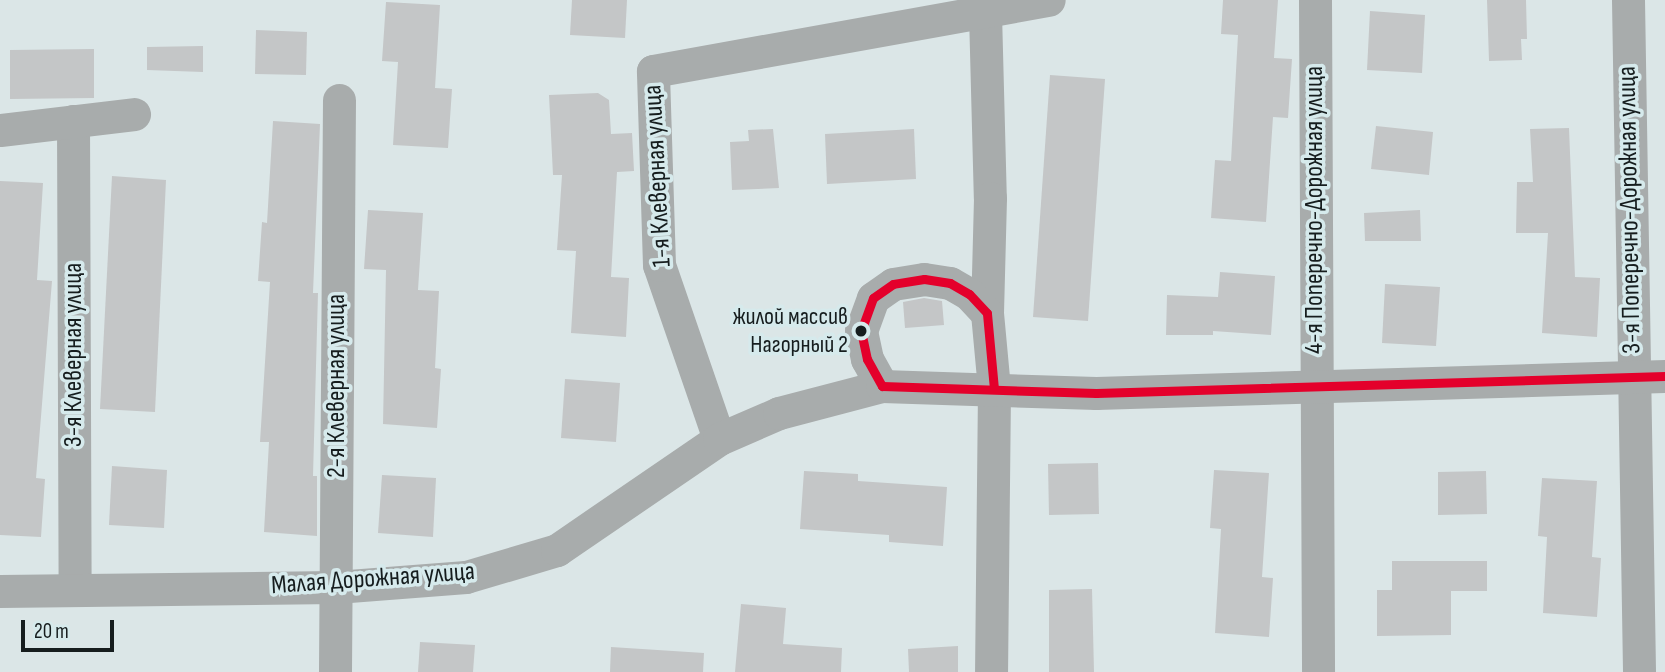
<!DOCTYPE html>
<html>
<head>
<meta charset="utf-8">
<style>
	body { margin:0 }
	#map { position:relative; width:1665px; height:672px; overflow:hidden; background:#dbe6e7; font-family:"Sofia Sans Condensed",sans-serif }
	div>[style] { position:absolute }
	.building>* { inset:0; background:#c4c6c7 }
	.minor>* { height:33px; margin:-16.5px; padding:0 16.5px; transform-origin:16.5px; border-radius:16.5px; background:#a8acac }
	.bus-1>* { height:9px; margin:-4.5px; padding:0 4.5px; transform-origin:4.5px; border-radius:4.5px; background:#e4002b }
	.dots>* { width:19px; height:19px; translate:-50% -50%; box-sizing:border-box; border:4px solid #d6eaec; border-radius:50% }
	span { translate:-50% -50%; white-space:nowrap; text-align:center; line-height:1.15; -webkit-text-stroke:7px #d6eaec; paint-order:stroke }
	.bus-label { font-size:24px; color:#161d1e }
	.right { translate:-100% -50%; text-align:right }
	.street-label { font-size:26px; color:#161d1e }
	.scale { position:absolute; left:21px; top:620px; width:93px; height:32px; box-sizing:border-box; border:4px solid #161d1e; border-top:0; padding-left:9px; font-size:21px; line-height:24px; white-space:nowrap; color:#161d1e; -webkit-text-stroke:5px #d6eaec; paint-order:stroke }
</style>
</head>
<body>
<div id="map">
	<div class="building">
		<i style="clip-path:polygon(572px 0,627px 0,625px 38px,570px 35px)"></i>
		<i style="clip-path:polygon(1223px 0,1278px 0,1274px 58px,1292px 59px,1288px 118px,1273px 117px,1266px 222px,1211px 218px,1215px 160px,1231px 161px,1238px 35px,1221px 34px)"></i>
		<i style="clip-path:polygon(1487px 0,1526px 0,1527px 39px,1521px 39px,1522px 60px,1489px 61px)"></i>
		<i style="clip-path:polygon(386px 2px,440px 5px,435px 88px,452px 89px,448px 148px,393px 145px,398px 62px,382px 61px)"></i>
		<i style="clip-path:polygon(1370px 11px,1425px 15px,1422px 73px,1367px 70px)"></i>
		<i style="clip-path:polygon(256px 30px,307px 32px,306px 75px,255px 74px)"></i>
		<i style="clip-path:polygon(203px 46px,203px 72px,147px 70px,147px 47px)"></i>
		<i style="clip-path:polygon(94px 49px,94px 98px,10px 99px,10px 50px)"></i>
		<i style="clip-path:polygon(1050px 75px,1105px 79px,1088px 321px,1033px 317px)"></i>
		<i style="clip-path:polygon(598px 93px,609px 100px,611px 134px,632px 133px,634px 171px,617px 172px,611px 277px,629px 278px,626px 337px,571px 333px,576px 251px,557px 250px,562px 175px,553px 175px,549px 95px)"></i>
		<i style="clip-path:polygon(273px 121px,320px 124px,313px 293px,318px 293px,313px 476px,317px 476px,317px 536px,264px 532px,269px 442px,260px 442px,270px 282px,258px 281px,262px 222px,267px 223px)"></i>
		<i style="clip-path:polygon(1376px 126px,1433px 132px,1429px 175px,1371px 169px)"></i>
		<i style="clip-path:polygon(1569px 128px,1575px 277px,1600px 278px,1597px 337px,1542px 333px,1548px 233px,1516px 233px,1517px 182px,1533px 182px,1530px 129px)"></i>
		<i style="clip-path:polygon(773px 129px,779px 188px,732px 190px,730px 142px,749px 141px,748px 130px)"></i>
		<i style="clip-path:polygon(914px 129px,916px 179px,827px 184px,825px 134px)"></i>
		<i style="clip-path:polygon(112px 176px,166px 180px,155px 412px,100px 409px)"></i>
		<i style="clip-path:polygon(0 181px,43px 183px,37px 280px,52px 281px,36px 478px,45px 479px,41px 537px,0 535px)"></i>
		<i style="clip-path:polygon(368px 210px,423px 213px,418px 290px,439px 291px,435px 368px,441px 369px,437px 428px,383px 424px,386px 270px,364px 269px)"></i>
		<i style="clip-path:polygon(1420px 210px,1421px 241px,1365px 241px,1364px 213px)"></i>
		<i style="clip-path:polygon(1220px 272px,1275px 276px,1271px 335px,1213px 331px,1213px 335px,1166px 335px,1167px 295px,1218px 297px)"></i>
		<i style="clip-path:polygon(1385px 284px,1440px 287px,1436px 346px,1382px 343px)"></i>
		<i style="clip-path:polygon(924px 298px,942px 301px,944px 325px,905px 328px,903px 302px)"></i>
		<i style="clip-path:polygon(565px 379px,620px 383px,616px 442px,561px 438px)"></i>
		<i style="clip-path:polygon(1098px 463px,1099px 514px,1049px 515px,1048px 464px)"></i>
		<i style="clip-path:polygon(112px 466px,167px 470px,164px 528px,109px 525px)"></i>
		<i style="clip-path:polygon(1214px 470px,1269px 473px,1262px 577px,1273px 578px,1269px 637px,1215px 633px,1221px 529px,1210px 528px)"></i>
		<i style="clip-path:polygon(804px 471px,858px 474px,858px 481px,947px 487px,943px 546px,889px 542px,889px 535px,800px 529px)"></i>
		<i style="clip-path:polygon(1486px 471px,1487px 514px,1438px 515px,1438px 472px)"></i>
		<i style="clip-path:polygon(382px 475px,436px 478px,433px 537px,378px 533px)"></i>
		<i style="clip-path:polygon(1542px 478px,1597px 481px,1592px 557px,1601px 558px,1597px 617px,1543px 613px,1547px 537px,1538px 536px)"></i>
		<i style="clip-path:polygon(1392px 561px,1487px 561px,1487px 591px,1451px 591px,1451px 635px,1377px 636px,1377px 590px,1392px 590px)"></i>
		<i style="clip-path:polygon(1092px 589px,1094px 672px,1049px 672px,1049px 590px)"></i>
		<i style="clip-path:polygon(741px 604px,786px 608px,783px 644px,842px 648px,841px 672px,735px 672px)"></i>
		<i style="clip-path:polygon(420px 642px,475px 645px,473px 672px,418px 672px)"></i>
		<i style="clip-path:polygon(958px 646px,958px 672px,909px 672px,908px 649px)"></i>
		<i style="clip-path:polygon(611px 647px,704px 653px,703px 672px,610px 672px)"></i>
	</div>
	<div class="minor">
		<i style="left:1315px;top:0;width:672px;rotate:89.74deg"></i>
		<i style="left:1628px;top:0;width:672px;rotate:89.06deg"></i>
		<i style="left:985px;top:13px;width:185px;rotate:88.5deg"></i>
		<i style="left:990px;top:198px;width:115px;rotate:91.5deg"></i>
		<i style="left:987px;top:313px;width:76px;rotate:84.7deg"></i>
		<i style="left:994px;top:389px;width:283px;rotate:90.6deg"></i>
		<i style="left:73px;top:121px;width:468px;rotate:89.8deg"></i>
		<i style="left:0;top:130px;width:135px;rotate:-6.8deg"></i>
		<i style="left:882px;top:386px;width:31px;rotate:-119deg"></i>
		<i style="left:867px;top:359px;width:29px;rotate:-102deg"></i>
		<i style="left:861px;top:331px;width:35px;rotate:-70deg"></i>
		<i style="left:873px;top:298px;width:24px;rotate:-35deg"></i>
		<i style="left:893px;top:284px;width:31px;rotate:-9deg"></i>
		<i style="left:924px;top:279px;width:26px;rotate:9deg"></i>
		<i style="left:950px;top:283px;width:22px;rotate:30deg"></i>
		<i style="left:969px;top:294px;width:26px;rotate:47deg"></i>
		<i style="left:719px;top:439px;width:184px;rotate:-109deg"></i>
		<i style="left:659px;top:265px;width:194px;rotate:-91.8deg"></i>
		<i style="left:653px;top:71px;width:402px;rotate:-10.2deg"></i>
		<i style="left:0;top:591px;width:336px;rotate:-0.7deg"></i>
		<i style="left:336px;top:587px;width:130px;rotate:-4.4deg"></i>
		<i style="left:466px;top:577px;width:95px;rotate:-16.5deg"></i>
		<i style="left:557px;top:550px;width:196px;rotate:-34.4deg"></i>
		<i style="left:719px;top:439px;width:65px;rotate:-23.4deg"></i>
		<i style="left:779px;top:413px;width:106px;rotate:-14.7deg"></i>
		<i style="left:882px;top:386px;width:214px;rotate:1.9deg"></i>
		<i style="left:1096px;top:393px;width:569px;rotate:-1.71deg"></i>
		<i style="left:335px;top:672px;width:572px;rotate:-89.6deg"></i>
	</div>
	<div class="bus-1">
		<i style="left:994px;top:389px;width:76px;rotate:-95.3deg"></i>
		<i style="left:987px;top:313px;width:26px;rotate:-133deg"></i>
		<i style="left:969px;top:294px;width:22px;rotate:-150deg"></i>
		<i style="left:950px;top:283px;width:26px;rotate:-171deg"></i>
		<i style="left:924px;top:279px;width:31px;rotate:171deg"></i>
		<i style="left:893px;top:284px;width:24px;rotate:145deg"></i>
		<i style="left:873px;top:298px;width:35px;rotate:110deg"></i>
		<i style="left:861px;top:331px;width:29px;rotate:78deg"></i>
		<i style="left:867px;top:359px;width:31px;rotate:61deg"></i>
		<i style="left:882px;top:386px;width:214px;rotate:1.9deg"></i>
		<i style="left:1096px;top:393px;width:569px;rotate:-1.71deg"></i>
	</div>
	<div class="dots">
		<i style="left:861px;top:331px;background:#161d1e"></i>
	</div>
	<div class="bus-label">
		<span class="right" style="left:848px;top:331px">жилой массив<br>Нагорный 2</span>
	</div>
	<div class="street-label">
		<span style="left:658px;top:176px;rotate:-93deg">1-я Клеверная улица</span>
		<span style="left:1315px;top:210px;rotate:-90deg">4-я Поперечно-Дорожная улица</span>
		<span style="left:1630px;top:210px;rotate:-91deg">3-я Поперечно-Дорожная улица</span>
		<span style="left:74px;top:355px;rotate:-90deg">3-я Клеверная улица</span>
		<span style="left:337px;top:386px;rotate:-90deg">2-я Клеверная улица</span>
		<span style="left:373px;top:579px;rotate:-4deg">Малая Дорожная улица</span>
	</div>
	<div class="scale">20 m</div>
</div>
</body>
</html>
